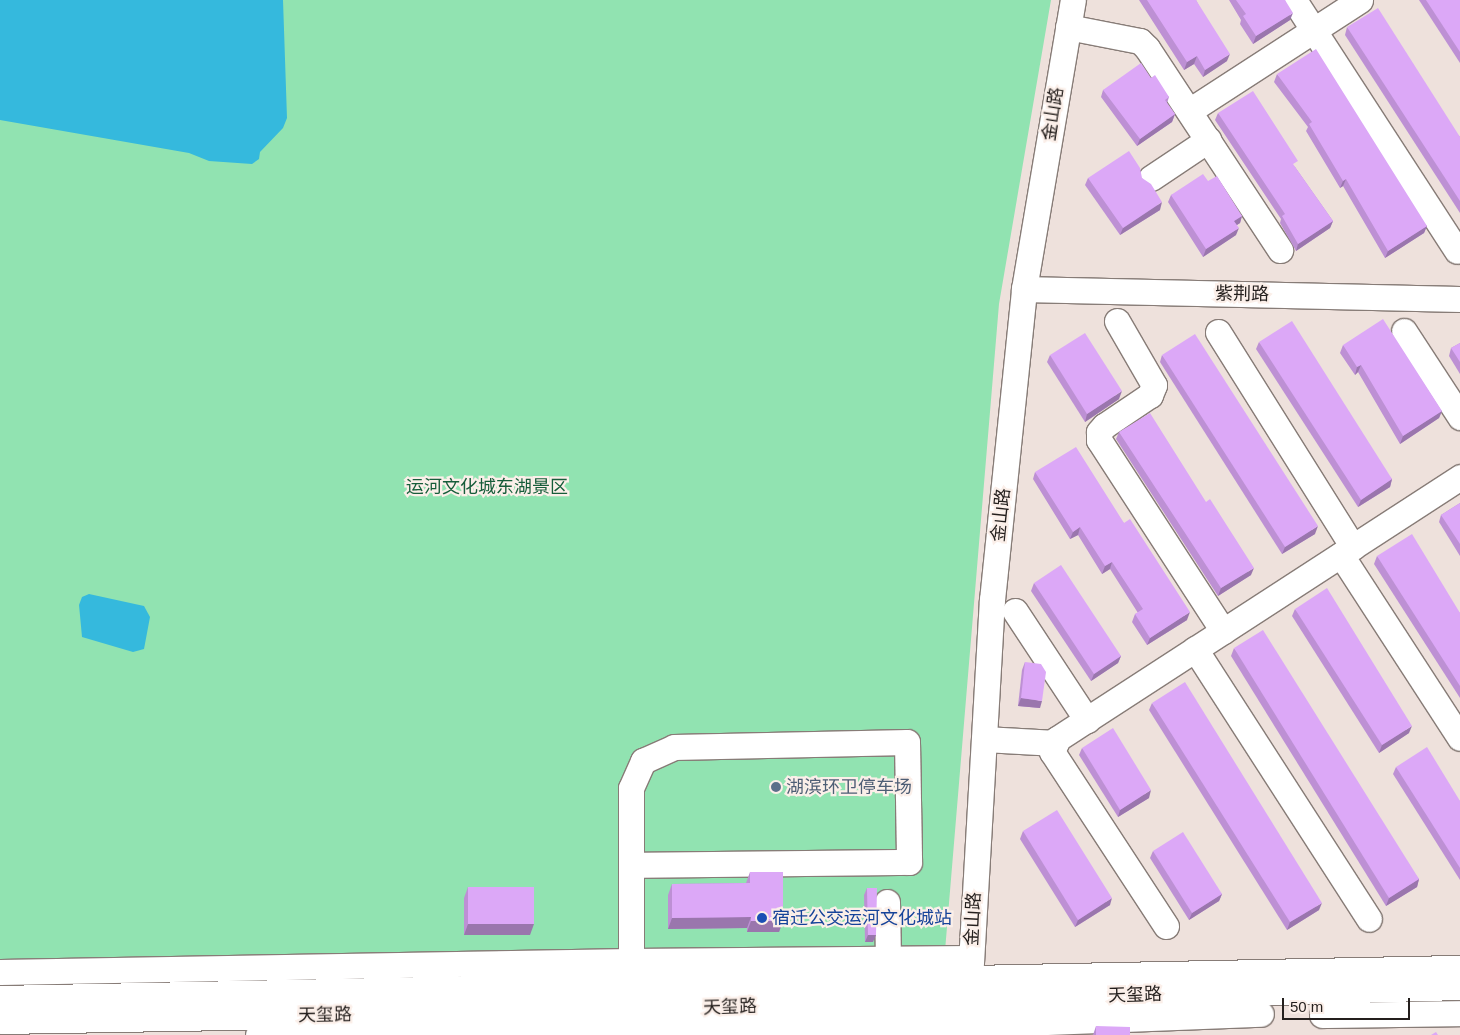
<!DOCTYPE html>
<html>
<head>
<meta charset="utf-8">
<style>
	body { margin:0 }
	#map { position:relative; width:1460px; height:1035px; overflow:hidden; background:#eee1dc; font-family:Helvetica,"Noto Sans SC",sans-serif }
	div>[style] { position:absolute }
	.green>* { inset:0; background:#91e3b1 }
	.water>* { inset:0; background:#35b9dd }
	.roads { filter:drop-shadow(1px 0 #877c77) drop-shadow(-1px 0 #877c77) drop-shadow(0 1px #877c77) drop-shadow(0 -1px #877c77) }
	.minor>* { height:25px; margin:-12.5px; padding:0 12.5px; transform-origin:12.5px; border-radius:12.5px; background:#fff }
	.wall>* { inset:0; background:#bd90d4 }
	.shaded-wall>* { inset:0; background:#9a76ad }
	.building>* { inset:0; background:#dca8f7 }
	.dots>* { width:14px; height:14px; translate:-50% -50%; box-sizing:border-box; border:2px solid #fbefe9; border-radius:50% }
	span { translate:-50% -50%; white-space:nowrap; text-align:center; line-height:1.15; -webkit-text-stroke:4.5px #fbefe9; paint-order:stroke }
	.street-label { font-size:18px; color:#241f1d }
	.park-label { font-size:18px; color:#165d3a }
	.service-label { font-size:18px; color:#4e5e75 }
	.left { translate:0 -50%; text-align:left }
	.transit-label { font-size:18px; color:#164399 }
	.scale { position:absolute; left:1282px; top:998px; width:128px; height:22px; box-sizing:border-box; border:2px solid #241f1d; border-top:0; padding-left:6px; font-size:15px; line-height:18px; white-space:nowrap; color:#241f1d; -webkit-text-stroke:4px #fbefe9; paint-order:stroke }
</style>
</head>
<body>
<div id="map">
	<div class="green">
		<i style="clip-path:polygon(0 0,1051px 0,999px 304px,944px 963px,0 984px)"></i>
	</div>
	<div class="water">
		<i style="clip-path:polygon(0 0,283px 0,287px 118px,283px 128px,260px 152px,259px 159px,252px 164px,209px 161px,189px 153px,0 120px)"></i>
		<i style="clip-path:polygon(89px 594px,144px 606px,150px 617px,144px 649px,133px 652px,82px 637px,79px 605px,82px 597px)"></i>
	</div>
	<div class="roads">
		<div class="minor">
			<i style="left:1294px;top:0;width:299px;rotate:57deg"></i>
			<i style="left:1068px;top:27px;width:73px;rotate:11deg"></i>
			<i style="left:1140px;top:41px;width:10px;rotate:45deg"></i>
			<i style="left:1147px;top:48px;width:242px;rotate:56.6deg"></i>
			<i style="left:1189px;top:111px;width:204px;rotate:-33deg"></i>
			<i style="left:1151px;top:178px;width:69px;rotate:-33.7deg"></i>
			<i style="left:1024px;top:289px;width:436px;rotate:1.3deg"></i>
			<i style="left:1117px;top:321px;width:74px;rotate:60deg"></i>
			<i style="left:1154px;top:385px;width:11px;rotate:112deg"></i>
			<i style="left:1150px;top:395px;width:55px;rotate:146deg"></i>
			<i style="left:1104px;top:426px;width:8px;rotate:130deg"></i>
			<i style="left:1099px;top:432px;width:8px;rotate:90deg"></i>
			<i style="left:1099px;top:440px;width:228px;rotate:57deg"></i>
			<i style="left:1404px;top:331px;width:103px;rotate:56.9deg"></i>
			<i style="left:1218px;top:332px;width:254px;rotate:57.9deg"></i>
			<i style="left:1341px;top:555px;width:218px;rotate:57deg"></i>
			<i style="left:1015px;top:611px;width:131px;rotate:56.6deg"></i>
			<i style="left:1195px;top:649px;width:321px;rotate:57.2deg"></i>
			<i style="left:984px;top:739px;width:72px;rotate:3.2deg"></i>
			<i style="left:887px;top:902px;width:57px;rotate:89deg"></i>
			<i style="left:1166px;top:926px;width:208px;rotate:-123.2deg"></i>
			<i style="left:1052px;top:752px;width:14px;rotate:-69deg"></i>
			<i style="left:1057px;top:739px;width:481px;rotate:-33deg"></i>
			<i style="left:0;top:972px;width:631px;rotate:-1deg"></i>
			<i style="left:631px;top:961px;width:340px;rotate:-0.5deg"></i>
			<i style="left:631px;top:977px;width:189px;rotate:-90deg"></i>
			<i style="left:631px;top:788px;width:30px;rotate:-66deg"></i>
			<i style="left:643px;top:761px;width:34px;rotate:-24deg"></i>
			<i style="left:674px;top:747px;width:233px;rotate:-1.2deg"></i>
			<i style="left:907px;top:742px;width:120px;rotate:89deg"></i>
			<i style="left:909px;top:862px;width:277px;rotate:179.4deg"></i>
			<i style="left:0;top:998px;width:1460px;rotate:-1.18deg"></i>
			<i style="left:1322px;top:1015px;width:138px;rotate:-0.8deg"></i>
			<i style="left:0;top:1021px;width:631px;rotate:-1deg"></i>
			<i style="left:631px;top:1010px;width:829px;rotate:-1.59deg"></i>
			<i style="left:258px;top:1035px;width:711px;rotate:-0.81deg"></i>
			<i style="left:969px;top:1025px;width:292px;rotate:-2.2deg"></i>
			<i style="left:970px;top:1035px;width:55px;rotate:-90deg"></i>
			<i style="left:970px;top:980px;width:381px;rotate:-86.7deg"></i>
			<i style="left:992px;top:600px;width:313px;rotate:-84.1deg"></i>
			<i style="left:1024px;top:289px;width:293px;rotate:-80.4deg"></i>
		</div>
	</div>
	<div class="wall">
		<i style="clip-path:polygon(1139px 0,1196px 0,1227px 61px,1203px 77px,1194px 64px,1184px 70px)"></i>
		<i style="clip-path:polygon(1229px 0,1285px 0,1290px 20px,1253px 44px,1240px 24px,1241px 20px)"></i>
		<i style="clip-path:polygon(1419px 0,1460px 0,1460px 63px)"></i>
		<i style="clip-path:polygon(1347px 27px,1460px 137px,1460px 213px,1345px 35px)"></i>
		<i style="clip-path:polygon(1277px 74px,1427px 226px,1424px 233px,1385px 258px,1343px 186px,1340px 188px,1306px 131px,1308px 127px,1274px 82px)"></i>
		<i style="clip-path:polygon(1151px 78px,1169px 97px,1167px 103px,1175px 114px,1172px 122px,1137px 146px,1101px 97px,1103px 90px)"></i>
		<i style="clip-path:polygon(1218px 113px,1295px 167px,1333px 221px,1330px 228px,1296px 251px,1280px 223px,1281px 219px,1215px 120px)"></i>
		<i style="clip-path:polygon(1088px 178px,1142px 178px,1160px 210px,1120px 235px,1085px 185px)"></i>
		<i style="clip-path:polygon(1208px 181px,1242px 216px,1240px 223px,1237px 225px,1236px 235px,1203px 257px,1168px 202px,1171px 195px)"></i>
		<i style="clip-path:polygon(1259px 342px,1392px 479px,1390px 487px,1358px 507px,1256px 349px)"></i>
		<i style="clip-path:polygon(1460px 343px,1460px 374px,1449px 356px,1451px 348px)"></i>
		<i style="clip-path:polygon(1343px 345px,1442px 411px,1439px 418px,1400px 444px,1358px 372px,1355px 375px,1340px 353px)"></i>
		<i style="clip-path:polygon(1050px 355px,1119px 399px,1085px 422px,1047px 362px)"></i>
		<i style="clip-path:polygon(1162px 355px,1315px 534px,1282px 554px,1160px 362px)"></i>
		<i style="clip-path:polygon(1119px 432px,1251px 575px,1218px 596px,1116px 439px)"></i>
		<i style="clip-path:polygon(1035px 472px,1124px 523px,1187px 620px,1147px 645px,1132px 622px,1135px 614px,1138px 613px,1110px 569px,1102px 574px,1078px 535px,1070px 539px,1033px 479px)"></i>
		<i style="clip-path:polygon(1460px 503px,1460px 556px,1439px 522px,1441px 515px)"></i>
		<i style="clip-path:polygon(1377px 556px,1460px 613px,1460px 698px,1374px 564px)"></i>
		<i style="clip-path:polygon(1034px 583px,1121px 656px,1118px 663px,1091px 681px,1031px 591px)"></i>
		<i style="clip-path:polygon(1295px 609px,1409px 733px,1379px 753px,1292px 616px)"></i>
		<i style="clip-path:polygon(1234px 648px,1419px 879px,1417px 887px,1386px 906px,1231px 656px)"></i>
		<i style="clip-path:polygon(1025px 662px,1040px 708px,1018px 706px,1022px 670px)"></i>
		<i style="clip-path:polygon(1152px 703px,1319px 910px,1287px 930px,1149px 710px)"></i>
		<i style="clip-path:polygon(1082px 748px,1149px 798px,1118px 817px,1079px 755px)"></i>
		<i style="clip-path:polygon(1396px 767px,1460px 801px,1460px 880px,1393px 774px)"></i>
		<i style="clip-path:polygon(1023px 831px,1110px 905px,1075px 927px,1020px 839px)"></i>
		<i style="clip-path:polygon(1153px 851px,1222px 894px,1219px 901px,1189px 920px,1150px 858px)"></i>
		<i style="clip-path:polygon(750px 872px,783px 921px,779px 932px,747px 932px,747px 928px,668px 929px,668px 895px,672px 884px,746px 883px)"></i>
		<i style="clip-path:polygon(468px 887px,530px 935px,464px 935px,464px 898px)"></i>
		<i style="clip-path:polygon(867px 888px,873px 942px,865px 942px,864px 895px)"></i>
		<i style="clip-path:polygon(1096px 1026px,1130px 1035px,1093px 1035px)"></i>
	</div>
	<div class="shaded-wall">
		<i style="clip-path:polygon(1293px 13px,1290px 20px,1253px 44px,1256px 36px)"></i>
		<i style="clip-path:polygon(1230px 54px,1227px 61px,1203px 77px,1205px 70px)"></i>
		<i style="clip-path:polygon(1197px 56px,1194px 64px,1184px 70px,1187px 62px)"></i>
		<i style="clip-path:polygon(1175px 114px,1172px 122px,1137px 146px,1140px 139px)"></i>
		<i style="clip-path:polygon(1346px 179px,1343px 186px,1340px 188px,1343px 181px)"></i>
		<i style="clip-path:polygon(1162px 202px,1160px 210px,1120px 235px,1123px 228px)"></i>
		<i style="clip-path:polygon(1242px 216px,1240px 223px,1232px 228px,1234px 221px)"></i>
		<i style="clip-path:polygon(1333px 221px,1330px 228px,1296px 251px,1298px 244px)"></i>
		<i style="clip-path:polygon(1427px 226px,1424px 233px,1385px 258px,1388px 251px)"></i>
		<i style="clip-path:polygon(1239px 228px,1236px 235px,1203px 257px,1206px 249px)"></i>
		<i style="clip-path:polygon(1361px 365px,1358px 372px,1355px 375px,1357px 367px)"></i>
		<i style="clip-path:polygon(1122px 391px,1119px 399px,1085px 422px,1087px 414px)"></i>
		<i style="clip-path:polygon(1442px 411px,1439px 418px,1400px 444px,1403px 436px)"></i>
		<i style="clip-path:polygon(1392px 479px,1390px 487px,1358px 507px,1361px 500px)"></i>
		<i style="clip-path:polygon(1318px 526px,1315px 534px,1282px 554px,1285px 547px)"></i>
		<i style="clip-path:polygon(1080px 527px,1078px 535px,1070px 539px,1073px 532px)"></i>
		<i style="clip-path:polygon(1112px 562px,1110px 569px,1102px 574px,1105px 566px)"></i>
		<i style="clip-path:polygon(1254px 568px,1251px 575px,1218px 596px,1221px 588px)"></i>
		<i style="clip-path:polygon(1190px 612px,1187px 620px,1147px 645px,1150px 638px)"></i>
		<i style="clip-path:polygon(1121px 656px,1118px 663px,1091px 681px,1094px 674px)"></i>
		<i style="clip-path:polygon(1021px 698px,1042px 701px,1040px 708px,1018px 706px)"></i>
		<i style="clip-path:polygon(1412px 726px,1409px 733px,1379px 753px,1382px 745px)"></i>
		<i style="clip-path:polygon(1151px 790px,1149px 798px,1118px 817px,1120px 810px)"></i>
		<i style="clip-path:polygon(1419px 879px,1417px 887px,1386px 906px,1389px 898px)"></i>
		<i style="clip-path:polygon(1222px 894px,1219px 901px,1189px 920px,1192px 913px)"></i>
		<i style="clip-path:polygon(1112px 898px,1110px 905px,1075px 927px,1078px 920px)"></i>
		<i style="clip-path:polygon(1322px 903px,1319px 910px,1287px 930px,1290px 922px)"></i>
		<i style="clip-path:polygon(751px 917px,747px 928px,668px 929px,672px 918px)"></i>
		<i style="clip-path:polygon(751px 921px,783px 921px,779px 932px,747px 932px)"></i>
		<i style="clip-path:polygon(468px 924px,534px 924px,530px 935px,464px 935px)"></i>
		<i style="clip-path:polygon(868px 935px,876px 935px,873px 942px,865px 942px)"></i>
	</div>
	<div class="building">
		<i style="clip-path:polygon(1147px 0,1196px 0,1230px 54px,1205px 70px,1197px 56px,1187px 62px)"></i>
		<i style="clip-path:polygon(1236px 0,1285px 0,1293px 13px,1256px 36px,1243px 16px,1246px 14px)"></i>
		<i style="clip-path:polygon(1426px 0,1460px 0,1460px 52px)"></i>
		<i style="clip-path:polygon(1378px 8px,1460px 137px,1460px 201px,1347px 27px)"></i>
		<i style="clip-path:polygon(1316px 49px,1427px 226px,1388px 251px,1346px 179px,1343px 181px,1309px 124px,1312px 122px,1277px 74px)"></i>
		<i style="clip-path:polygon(1141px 63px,1151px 78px,1155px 75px,1169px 97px,1165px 100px,1175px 114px,1140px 139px,1103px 90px)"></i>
		<i style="clip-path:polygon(1253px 91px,1298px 161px,1293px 164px,1333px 221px,1298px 244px,1282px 216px,1285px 214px,1218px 113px)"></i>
		<i style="clip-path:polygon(1129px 151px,1140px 168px,1142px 178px,1151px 184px,1162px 202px,1123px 228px,1088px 178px)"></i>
		<i style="clip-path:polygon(1203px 174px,1208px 181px,1217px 176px,1242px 216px,1234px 221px,1239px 228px,1206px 249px,1171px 195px)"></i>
		<i style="clip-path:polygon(1383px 319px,1442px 411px,1403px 436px,1361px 365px,1357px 367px,1343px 345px)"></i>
		<i style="clip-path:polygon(1292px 321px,1392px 479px,1361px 500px,1259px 342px)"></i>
		<i style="clip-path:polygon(1085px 333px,1122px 391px,1087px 414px,1050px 355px)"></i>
		<i style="clip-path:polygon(1195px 334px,1318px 526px,1285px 547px,1162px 355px)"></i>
		<i style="clip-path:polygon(1460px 343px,1460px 362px,1451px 348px)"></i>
		<i style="clip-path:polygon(1150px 413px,1206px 502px,1210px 499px,1254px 568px,1221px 588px,1119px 432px)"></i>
		<i style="clip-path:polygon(1076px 447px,1124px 523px,1130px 519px,1190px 612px,1150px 638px,1135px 614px,1143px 609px,1112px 562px,1105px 566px,1080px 527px,1073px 532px,1035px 472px)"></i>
		<i style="clip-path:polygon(1460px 503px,1460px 544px,1441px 515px)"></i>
		<i style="clip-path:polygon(1412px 534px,1460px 613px,1460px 686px,1377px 556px)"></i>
		<i style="clip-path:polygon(1061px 565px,1121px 656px,1094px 674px,1034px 583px)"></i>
		<i style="clip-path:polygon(1327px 588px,1412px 726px,1382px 745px,1295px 609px)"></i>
		<i style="clip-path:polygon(1263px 630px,1419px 879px,1389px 898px,1234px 648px)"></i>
		<i style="clip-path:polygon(1025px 662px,1041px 664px,1046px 672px,1042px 701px,1021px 698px)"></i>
		<i style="clip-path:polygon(1185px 682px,1322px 903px,1290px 922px,1152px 703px)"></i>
		<i style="clip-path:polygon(1113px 728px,1151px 790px,1120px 810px,1082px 748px)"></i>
		<i style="clip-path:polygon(1427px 747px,1460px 801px,1460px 868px,1396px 767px)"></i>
		<i style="clip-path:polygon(1057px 810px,1112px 898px,1078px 920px,1023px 831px)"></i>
		<i style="clip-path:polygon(1183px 832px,1222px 894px,1192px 913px,1153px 851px)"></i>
		<i style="clip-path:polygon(750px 872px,783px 872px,783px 921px,751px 921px,751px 917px,672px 918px,672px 884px,750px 883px)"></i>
		<i style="clip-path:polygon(468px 887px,534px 887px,534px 924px,468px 924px)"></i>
		<i style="clip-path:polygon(867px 888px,877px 888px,876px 935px,868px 935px)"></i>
		<i style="clip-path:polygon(1096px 1026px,1130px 1027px,1130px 1035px,1096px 1035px)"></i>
		<i style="clip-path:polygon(1436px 1032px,1438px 1035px,1431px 1035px)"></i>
	</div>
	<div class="dots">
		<i style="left:776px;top:787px;background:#5c6f8a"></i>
		<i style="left:762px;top:918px;background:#1a4fb4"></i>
	</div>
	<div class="street-label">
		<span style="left:1053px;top:114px;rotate:-81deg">金山路</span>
		<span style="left:1242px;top:294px;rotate:1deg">紫荆路</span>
		<span style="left:1001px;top:515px;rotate:-84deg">金山路</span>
		<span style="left:973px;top:919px;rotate:-87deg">金山路</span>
		<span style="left:1135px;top:995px;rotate:-2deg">天玺路</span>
		<span style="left:730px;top:1007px;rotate:-2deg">天玺路</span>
		<span style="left:325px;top:1015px;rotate:-1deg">天玺路</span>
	</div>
	<div class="park-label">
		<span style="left:487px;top:487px">运河文化城东湖景区</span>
	</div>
	<div class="service-label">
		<span class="left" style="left:786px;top:787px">湖滨环卫停车场</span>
	</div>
	<div class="transit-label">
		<span class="left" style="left:772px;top:918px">宿迁公交运河文化城站</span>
	</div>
	<div class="scale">50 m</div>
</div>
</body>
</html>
